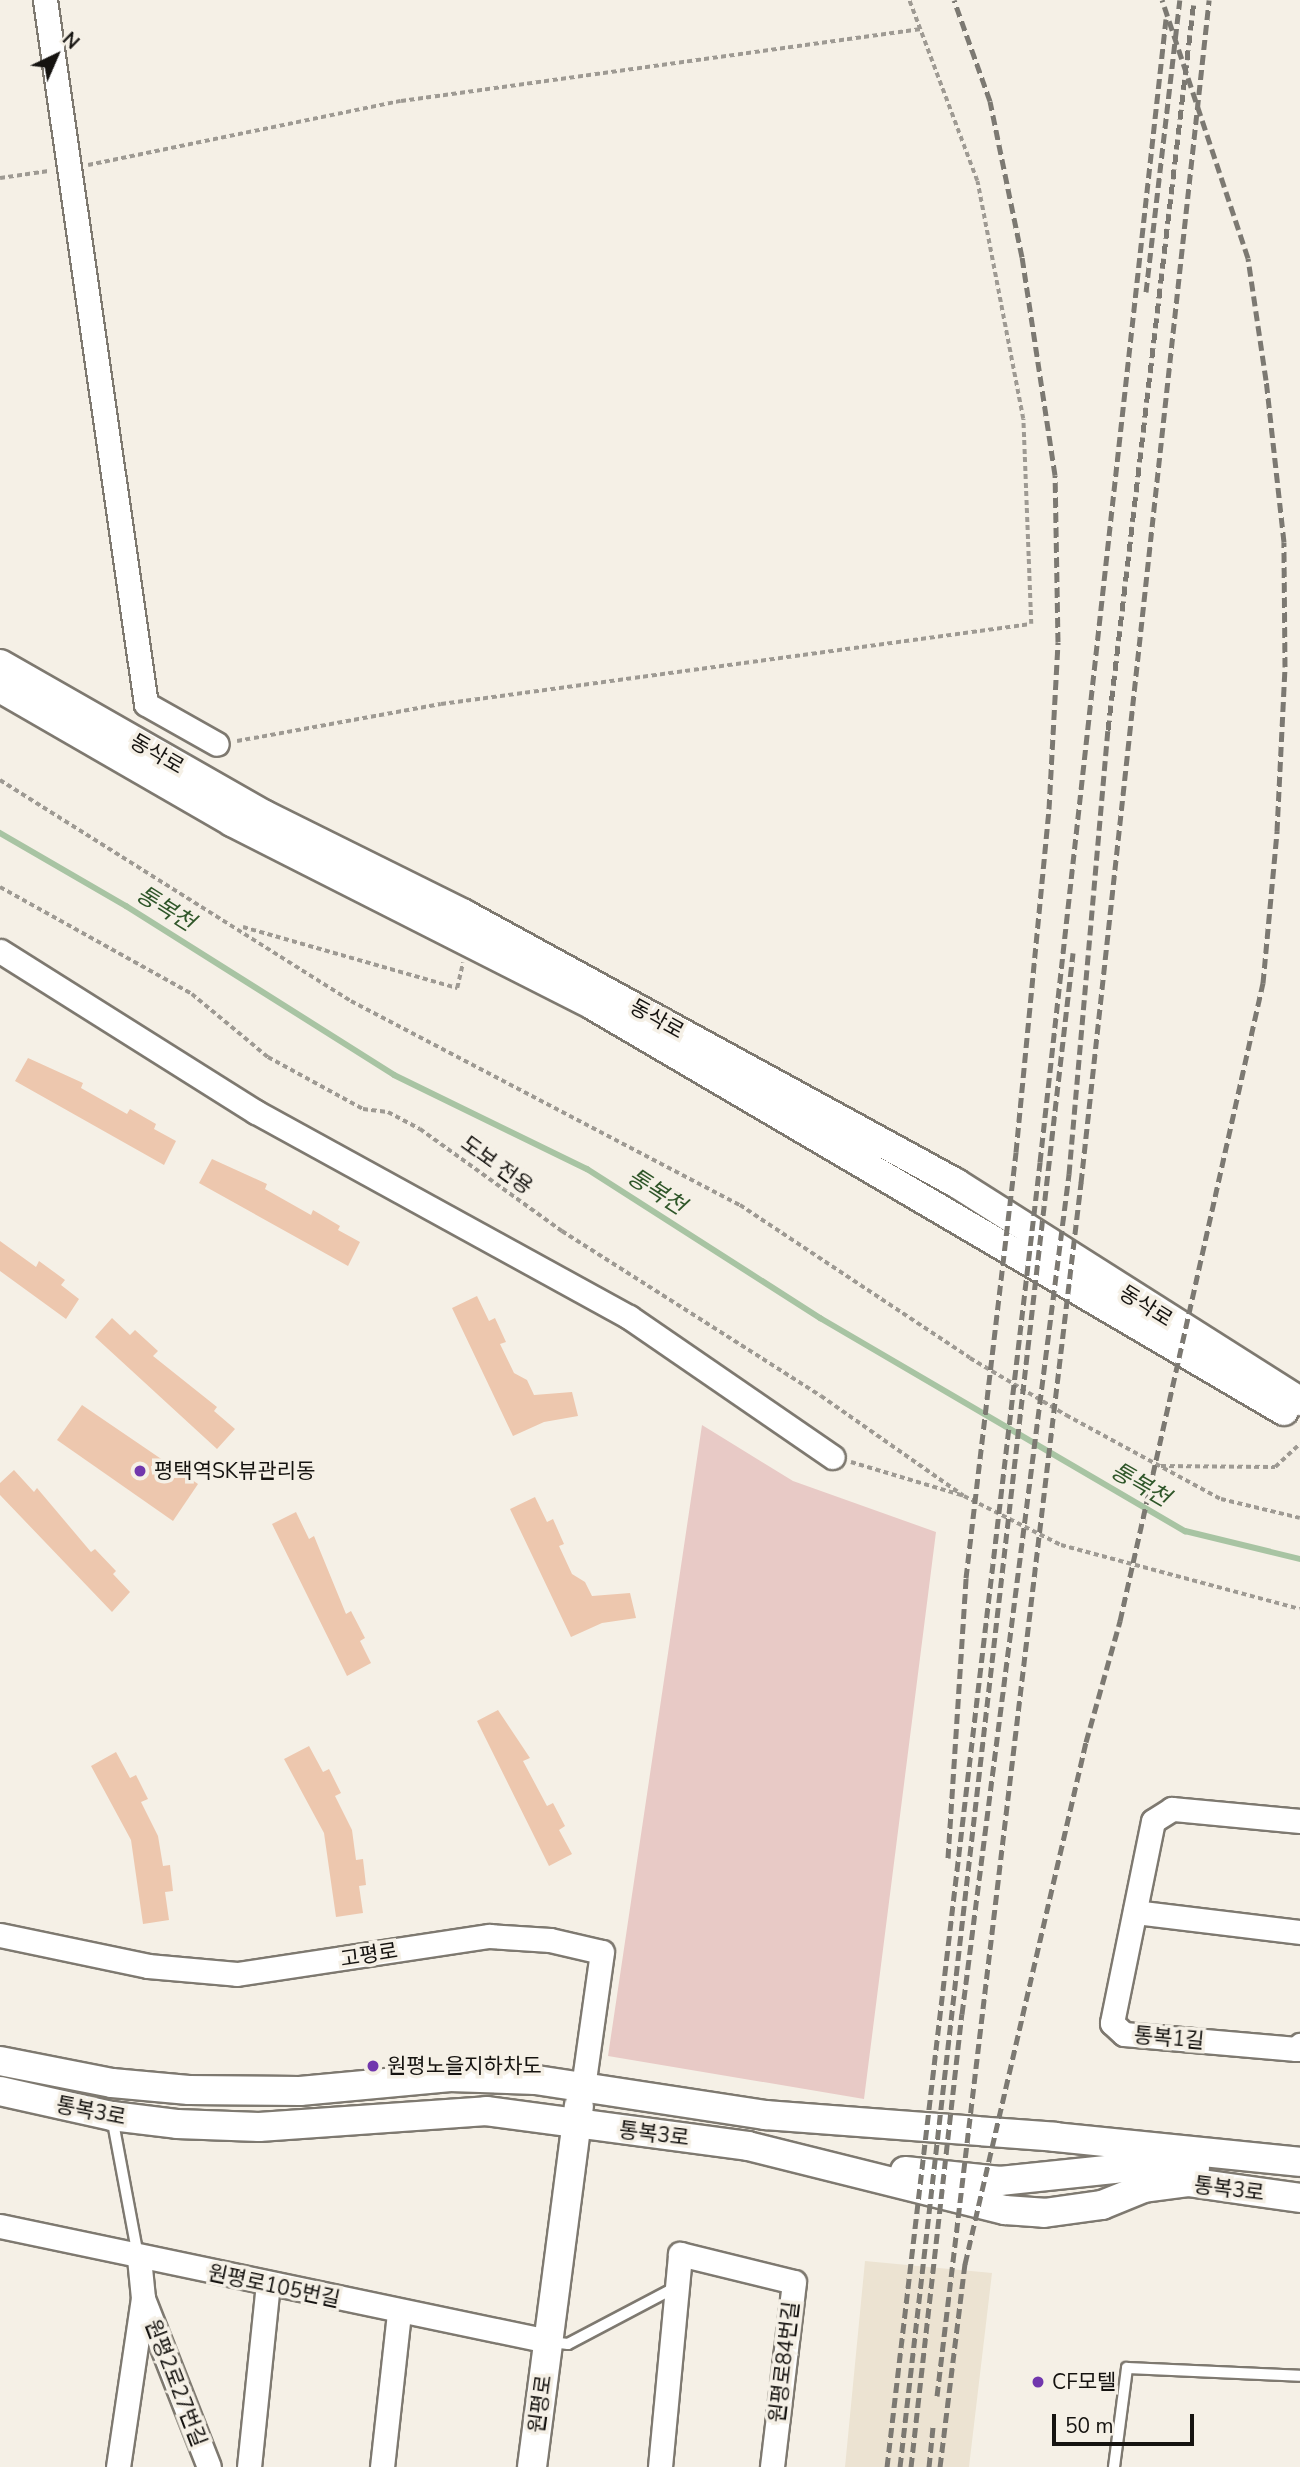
<!DOCTYPE html>
<html>
<head>
<meta charset="utf-8">
<style>
	body { margin:0 }
	#map { position:relative; width:1300px; height:2467px; overflow:hidden; background:#f5f0e6; font-family:"Nunito Sans","Noto Sans KR",sans-serif }
	div>[style] { position:absolute }
	.built>* { inset:0; background:#ece3d2 }
	.green>* { inset:0; background:#e8cac6 }
	.stream>* { height:6px; margin:-3px; padding:0 3px; transform-origin:3px; border-radius:3px; background:#a8c4a3 }
	.building>* { inset:0; background:#edc7ae }
	.path>* { height:3.5px; margin-top:-1.75px; transform-origin:0; background:repeating-linear-gradient(90deg,#9e9a93 0 5px,transparent 0 8.5px) }
	.roads { filter:drop-shadow(2px 0 #7e7970) drop-shadow(-2px 0 #7e7970) drop-shadow(0 2px #7e7970) drop-shadow(0 -2px #7e7970) }
	.service>* { height:10px; margin:-5px; padding:0 5px; transform-origin:5px; border-radius:5px; background:#fff }
	.minor>* { height:23px; margin:-11.5px; padding:0 11.5px; transform-origin:11.5px; border-radius:11.5px; background:#fff }
	.tertiary>* { height:28px; margin:-14px; padding:0 14px; transform-origin:14px; border-radius:14px; background:#fff }
	.rail>* { height:5px; margin-top:-2.5px; transform-origin:0; background:repeating-linear-gradient(90deg,#7c7972 0 10px,transparent 0 15px) }
	.dots>* { width:19px; height:19px; translate:-50% -50%; box-sizing:border-box; border:4px solid #f5f0e6; border-radius:50% }
	span { translate:-50% -50%; white-space:nowrap; text-align:center; line-height:1.15; -webkit-text-stroke:7px #f5f0e6; paint-order:stroke }
	.street-label { font-size:21px; color:#151310 }
	.poi-label { font-size:21px; color:#151310 }
	.left { translate:0 -50%; text-align:left }
	.water-label { font-size:23px; color:#2f5629; font-style:italic }
	.north { position:absolute; left:21px; top:21px; width:70px; height:70px; -webkit-text-stroke:5px #f5f0e6; paint-order:stroke; rotate:44deg; font-size:19px; font-weight:700; line-height:28px; text-align:center; color:#151310 }
	.north::after { content:''; display:block; margin:auto; width:24px; height:32px; background:#151310; clip-path:polygon(50% 0,100% 100%,50% 72%,0 100%) }
	.scale { position:absolute; left:1052px; top:2414px; width:142px; height:32px; box-sizing:border-box; border:4px solid #151310; border-top:0; padding-left:9px; font-size:21px; line-height:24px; white-space:nowrap; color:#151310; -webkit-text-stroke:5px #f5f0e6; paint-order:stroke }
</style>
</head>
<body>
<div id="map">
	<div class="built">
		<i style="clip-path:polygon(865px 2261px,992px 2273px,969px 2467px,845px 2467px)"></i>
	</div>
	<div class="green">
		<i style="clip-path:polygon(702px 1425px,793px 1481px,936px 1532px,864px 2099px,608px 2056px)"></i>
	</div>
	<div class="stream">
		<i style="left:0;top:833px;width:146px;rotate:30.1deg"></i>
		<i style="left:126px;top:906px;width:317px;rotate:32.2deg"></i>
		<i style="left:394px;top:1075px;width:215px;rotate:26deg"></i>
		<i style="left:587px;top:1169px;width:277px;rotate:32.6deg"></i>
		<i style="left:820px;top:1318px;width:423px;rotate:30.3deg"></i>
		<i style="left:1185px;top:1531px;width:118px;rotate:13.7deg"></i>
	</div>
	<div class="building">
		<i style="clip-path:polygon(28px 1058px,83px 1083px,81px 1088px,127px 1114px,130px 1109px,156px 1124px,154px 1129px,176px 1141px,164px 1165px,15px 1081px)"></i>
		<i style="clip-path:polygon(212px 1159px,267px 1184px,265px 1189px,311px 1215px,313px 1210px,340px 1226px,338px 1230px,360px 1242px,348px 1266px,199px 1183px)"></i>
		<i style="clip-path:polygon(0 1241px,36px 1267px,39px 1261px,65px 1280px,61px 1285px,79px 1299px,66px 1319px,0 1271px)"></i>
		<i style="clip-path:polygon(477px 1296px,489px 1321px,495px 1318px,506px 1342px,500px 1344px,514px 1373px,527px 1380px,534px 1395px,572px 1392px,578px 1416px,544px 1422px,513px 1436px,452px 1308px)"></i>
		<i style="clip-path:polygon(112px 1318px,130px 1335px,135px 1330px,158px 1351px,153px 1356px,217px 1407px,214px 1411px,235px 1429px,217px 1449px,95px 1337px)"></i>
		<i style="clip-path:polygon(82px 1405px,198px 1484px,173px 1521px,57px 1440px)"></i>
		<i style="clip-path:polygon(14px 1470px,34px 1492px,37px 1488px,91px 1552px,95px 1549px,116px 1571px,113px 1574px,130px 1592px,112px 1612px,0 1495px,0 1483px)"></i>
		<i style="clip-path:polygon(535px 1497px,547px 1522px,553px 1519px,564px 1544px,559px 1546px,572px 1574px,585px 1582px,592px 1596px,630px 1593px,636px 1618px,602px 1623px,571px 1637px,510px 1509px)"></i>
		<i style="clip-path:polygon(296px 1512px,309px 1539px,314px 1536px,346px 1614px,351px 1611px,365px 1638px,360px 1641px,371px 1663px,347px 1676px,272px 1524px)"></i>
		<i style="clip-path:polygon(498px 1710px,530px 1758px,523px 1761px,547px 1806px,553px 1803px,565px 1826px,559px 1830px,572px 1854px,549px 1866px,477px 1721px)"></i>
		<i style="clip-path:polygon(309px 1746px,323px 1772px,329px 1769px,341px 1793px,335px 1796px,352px 1830px,356px 1860px,363px 1859px,366px 1885px,359px 1886px,363px 1913px,336px 1917px,324px 1833px,284px 1759px)"></i>
		<i style="clip-path:polygon(116px 1752px,130px 1778px,136px 1775px,148px 1799px,141px 1802px,158px 1836px,163px 1866px,170px 1865px,173px 1891px,165px 1892px,169px 1920px,143px 1924px,131px 1840px,91px 1766px)"></i>
	</div>
	<div class="path">
		<i style="left:88px;top:165px;width:319px;rotate:-11.6deg"></i>
		<i style="left:401px;top:101px;width:525px;rotate:-7.88deg"></i>
		<i style="left:0;top:178px;width:49px;rotate:-8.1deg"></i>
		<i style="left:237px;top:741px;width:207px;rotate:-10.3deg"></i>
		<i style="left:441px;top:704px;width:595px;rotate:-7.72deg"></i>
		<i style="left:1031px;top:624px;width:205px;rotate:-92.2deg"></i>
		<i style="left:1023px;top:419px;width:242px;rotate:-100.9deg"></i>
		<i style="left:977px;top:181px;width:193px;rotate:-110.6deg"></i>
		<i style="left:0;top:780px;width:415px;rotate:32.2deg"></i>
		<i style="left:351px;top:1001px;width:439px;rotate:27.7deg"></i>
		<i style="left:740px;top:1205px;width:276px;rotate:33.6deg"></i>
		<i style="left:970px;top:1358px;width:112px;rotate:30.7deg"></i>
		<i style="left:1066px;top:1415px;width:176px;rotate:28.5deg"></i>
		<i style="left:1221px;top:1499px;width:81px;rotate:13.5deg"></i>
		<i style="left:0;top:887px;width:220px;rotate:29.1deg"></i>
		<i style="left:192px;top:994px;width:99px;rotate:39.7deg"></i>
		<i style="left:268px;top:1057px;width:108px;rotate:28.7deg"></i>
		<i style="left:363px;top:1109px;width:25px;rotate:7deg"></i>
		<i style="left:388px;top:1112px;width:36px;rotate:28deg"></i>
		<i style="left:420px;top:1129px;width:175px;rotate:35.7deg"></i>
		<i style="left:562px;top:1231px;width:307px;rotate:32.5deg"></i>
		<i style="left:821px;top:1396px;width:174px;rotate:35deg"></i>
		<i style="left:243px;top:927px;width:223px;rotate:15.9deg"></i>
		<i style="left:457px;top:988px;width:26px;rotate:-77deg"></i>
		<i style="left:851px;top:1462px;width:118px;rotate:16.7deg"></i>
		<i style="left:964px;top:1496px;width:109px;rotate:26.8deg"></i>
		<i style="left:1061px;top:1545px;width:247px;rotate:15deg"></i>
		<i style="left:1161px;top:1466px;width:114px;rotate:0.5deg"></i>
		<i style="left:1275px;top:1467px;width:34px;rotate:-43deg"></i>
	</div>
	<div class="roads">
		<div class="service">
			<i style="left:112px;top:2117px;width:141px;rotate:79.4deg"></i>
			<i style="left:551px;top:2342px;width:17px;rotate:7deg"></i>
			<i style="left:568px;top:2344px;width:122px;rotate:-27.8deg"></i>
			<i style="left:1114px;top:2467px;width:100px;rotate:-82.5deg"></i>
			<i style="left:1127px;top:2368px;width:173px;rotate:2.6deg"></i>
		</div>
		<div class="minor">
			<i style="left:45px;top:0;width:711px;rotate:81.84deg"></i>
			<i style="left:146px;top:704px;width:81px;rotate:29.4deg"></i>
			<i style="left:0;top:951px;width:302px;rotate:32.2deg"></i>
			<i style="left:256px;top:1112px;width:426px;rotate:28.8deg"></i>
			<i style="left:629px;top:1317px;width:247px;rotate:34.5deg"></i>
			<i style="left:1300px;top:1821px;width:129px;rotate:-174.6deg"></i>
			<i style="left:1172px;top:1809px;width:22px;rotate:148deg"></i>
			<i style="left:1153px;top:1821px;width:206px;rotate:101.5deg"></i>
			<i style="left:1112px;top:2023px;width:16px;rotate:43deg"></i>
			<i style="left:1124px;top:2034px;width:173px;rotate:5deg"></i>
			<i style="left:1296px;top:2049px;width:6px;rotate:-45deg"></i>
			<i style="left:1135px;top:1912px;width:166px;rotate:6.9deg"></i>
			<i style="left:0;top:1935px;width:151px;rotate:11.8deg"></i>
			<i style="left:148px;top:1966px;width:89px;rotate:5.1deg"></i>
			<i style="left:237px;top:1974px;width:255px;rotate:-8.6deg"></i>
			<i style="left:489px;top:1936px;width:61px;rotate:3.8deg"></i>
			<i style="left:550px;top:1940px;width:53px;rotate:13deg"></i>
			<i style="left:602px;top:1952px;width:137px;rotate:98deg"></i>
			<i style="left:0;top:2226px;width:560px;rotate:11.85deg"></i>
			<i style="left:144px;top:2301px;width:178px;rotate:68.6deg"></i>
			<i style="left:118px;top:2467px;width:171px;rotate:-81.6deg"></i>
			<i style="left:143px;top:2298px;width:40px;rotate:-95.7deg"></i>
			<i style="left:249px;top:2467px;width:184px;rotate:-84.1deg"></i>
			<i style="left:382px;top:2467px;width:154px;rotate:-83.7deg"></i>
			<i style="left:660px;top:2467px;width:214px;rotate:-84.6deg"></i>
			<i style="left:680px;top:2254px;width:117px;rotate:13.8deg"></i>
			<i style="left:794px;top:2282px;width:186px;rotate:96.8deg"></i>
		</div>
		<div class="tertiary">
			<i style="left:0;top:664px;width:305px;rotate:29.7deg"></i>
			<i style="left:265px;top:815px;width:222px;rotate:26.4deg"></i>
			<i style="left:464px;top:914px;width:561px;rotate:28.67deg"></i>
			<i style="left:956px;top:1183px;width:407px;rotate:32.4deg"></i>
			<i style="left:0;top:688px;width:268px;rotate:30deg"></i>
			<i style="left:232px;top:822px;width:406px;rotate:26.9deg"></i>
			<i style="left:594px;top:1006px;width:800px;rotate:30.41deg"></i>
			<i style="left:0;top:2061px;width:114px;rotate:11.1deg"></i>
			<i style="left:112px;top:2083px;width:77px;rotate:5.2deg"></i>
			<i style="left:189px;top:2090px;width:111px;rotate:0.5deg"></i>
			<i style="left:300px;top:2091px;width:151px;rotate:-5.3deg"></i>
			<i style="left:450px;top:2077px;width:86px;rotate:2deg"></i>
			<i style="left:536px;top:2080px;width:232px;rotate:8.7deg"></i>
			<i style="left:765px;top:2115px;width:291px;rotate:4.3deg"></i>
			<i style="left:1055px;top:2137px;width:246px;rotate:5.8deg"></i>
			<i style="left:0;top:2091px;width:115px;rotate:12.6deg"></i>
			<i style="left:112px;top:2116px;width:65px;rotate:7deg"></i>
			<i style="left:177px;top:2124px;width:82px;rotate:2.1deg"></i>
			<i style="left:259px;top:2127px;width:228px;rotate:-4deg"></i>
			<i style="left:486px;top:2111px;width:264px;rotate:7.6deg"></i>
			<i style="left:748px;top:2146px;width:265px;rotate:14deg"></i>
			<i style="left:1005px;top:2210px;width:39px;rotate:4deg"></i>
			<i style="left:1044px;top:2213px;width:59px;rotate:-7.9deg"></i>
			<i style="left:1102px;top:2205px;width:45px;rotate:-22deg"></i>
			<i style="left:1144px;top:2188px;width:44px;rotate:-7.8deg"></i>
			<i style="left:1188px;top:2182px;width:113px;rotate:8.1deg"></i>
			<i style="left:905px;top:2171px;width:96px;rotate:6deg"></i>
			<i style="left:1000px;top:2181px;width:143px;rotate:-6deg"></i>
			<i style="left:1142px;top:2166px;width:53px;rotate:2.2deg"></i>
			<i style="left:532px;top:2467px;width:364px;rotate:-82.6deg"></i>
		</div>
	</div>
	<div class="rail">
		<i style="left:1146px;top:292px;width:294px;rotate:-83.4deg"></i>
		<i style="left:948px;top:1858px;width:281px;rotate:-86.3deg"></i>
		<i style="left:966px;top:1578px;width:429px;rotate:-83.3deg"></i>
		<i style="left:1016px;top:1152px;width:345px;rotate:-84.5deg"></i>
		<i style="left:1049px;top:809px;width:167px;rotate:-86.9deg"></i>
		<i style="left:1058px;top:642px;width:167px;rotate:-91deg"></i>
		<i style="left:1055px;top:475px;width:220px;rotate:-98.6deg"></i>
		<i style="left:1022px;top:257px;width:159px;rotate:-101.6deg"></i>
		<i style="left:990px;top:101px;width:107px;rotate:-109.6deg"></i>
		<i style="left:937px;top:2396px;width:1222px;rotate:-83.23deg"></i>
		<i style="left:1081px;top:1183px;width:1190px;rotate:-83.82deg"></i>
		<i style="left:887px;top:2467px;width:1314px;rotate:-83.31deg"></i>
		<i style="left:1040px;top:1162px;width:1150px;rotate:-83.71deg"></i>
		<i style="left:900px;top:2467px;width:1524px;rotate:-83.48deg"></i>
		<i style="left:911px;top:2467px;width:456px;rotate:-83.6deg"></i>
		<i style="left:962px;top:2014px;width:847px;rotate:-82.74deg"></i>
		<i style="left:1069px;top:1174px;width:446px;rotate:-85deg"></i>
		<i style="left:1108px;top:730px;width:735px;rotate:-83.28deg"></i>
		<i style="left:929px;top:2467px;width:40px;rotate:-84.3deg"></i>
		<i style="left:940px;top:2467px;width:205px;rotate:-83deg"></i>
		<i style="left:965px;top:2264px;width:536px;rotate:-76.95deg"></i>
		<i style="left:1086px;top:1742px;width:126px;rotate:-74.3deg"></i>
		<i style="left:1120px;top:1621px;width:654px;rotate:-77.37deg"></i>
		<i style="left:1263px;top:983px;width:153px;rotate:-84.7deg"></i>
		<i style="left:1277px;top:831px;width:164px;rotate:-87.2deg"></i>
		<i style="left:1285px;top:667px;width:125px;rotate:-90.5deg"></i>
		<i style="left:1284px;top:542px;width:163px;rotate:-96.3deg"></i>
		<i style="left:1266px;top:380px;width:123px;rotate:-98.4deg"></i>
		<i style="left:1248px;top:258px;width:272px;rotate:-108.4deg"></i>
	</div>
	<div class="dots">
		<i style="left:140px;top:1471px;background:#7137ad"></i>
		<i style="left:373px;top:2066px;background:#7137ad"></i>
		<i style="left:1038px;top:2382px;background:#7137ad"></i>
	</div>
	<div class="street-label">
		<span style="left:157px;top:754px;rotate:30deg">동삭로</span>
		<span style="left:657px;top:1019px;rotate:29deg">동삭로</span>
		<span style="left:497px;top:1165px;rotate:36deg">도보 전용</span>
		<span style="left:1146px;top:1306px;rotate:32deg">동삭로</span>
		<span style="left:369px;top:1955px;rotate:-9deg">고평로</span>
		<span style="left:1169px;top:2038px;rotate:5deg">통복1길</span>
		<span style="left:91px;top:2111px;rotate:11deg">통복3로</span>
		<span style="left:654px;top:2134px;rotate:7deg">통복3로</span>
		<span style="left:1229px;top:2189px;rotate:7deg">통복3로</span>
		<span style="left:274px;top:2286px;rotate:12deg">원평로105번길</span>
		<span style="left:784px;top:2362px;rotate:-83deg">원평로84번길</span>
		<span style="left:176px;top:2383px;rotate:69deg">원평2로27번길</span>
		<span style="left:540px;top:2404px;rotate:-82deg">원평로</span>
	</div>
	<div class="poi-label">
		<span class="left" style="left:154px;top:1471px">평택역SK뷰관리동</span>
		<span class="left" style="left:387px;top:2066px">원평노을지하차도</span>
		<span class="left" style="left:1052px;top:2382px">CF모텔</span>
	</div>
	<div class="water-label">
		<span style="left:165px;top:909px;rotate:32deg">통복천</span>
		<span style="left:656px;top:1192px;rotate:33deg">통복천</span>
		<span style="left:1140px;top:1485px;rotate:30deg">통복천</span>
	</div>
	<div class="north">N</div>
	<div class="scale">50 m</div>
</div>
</body>
</html>
